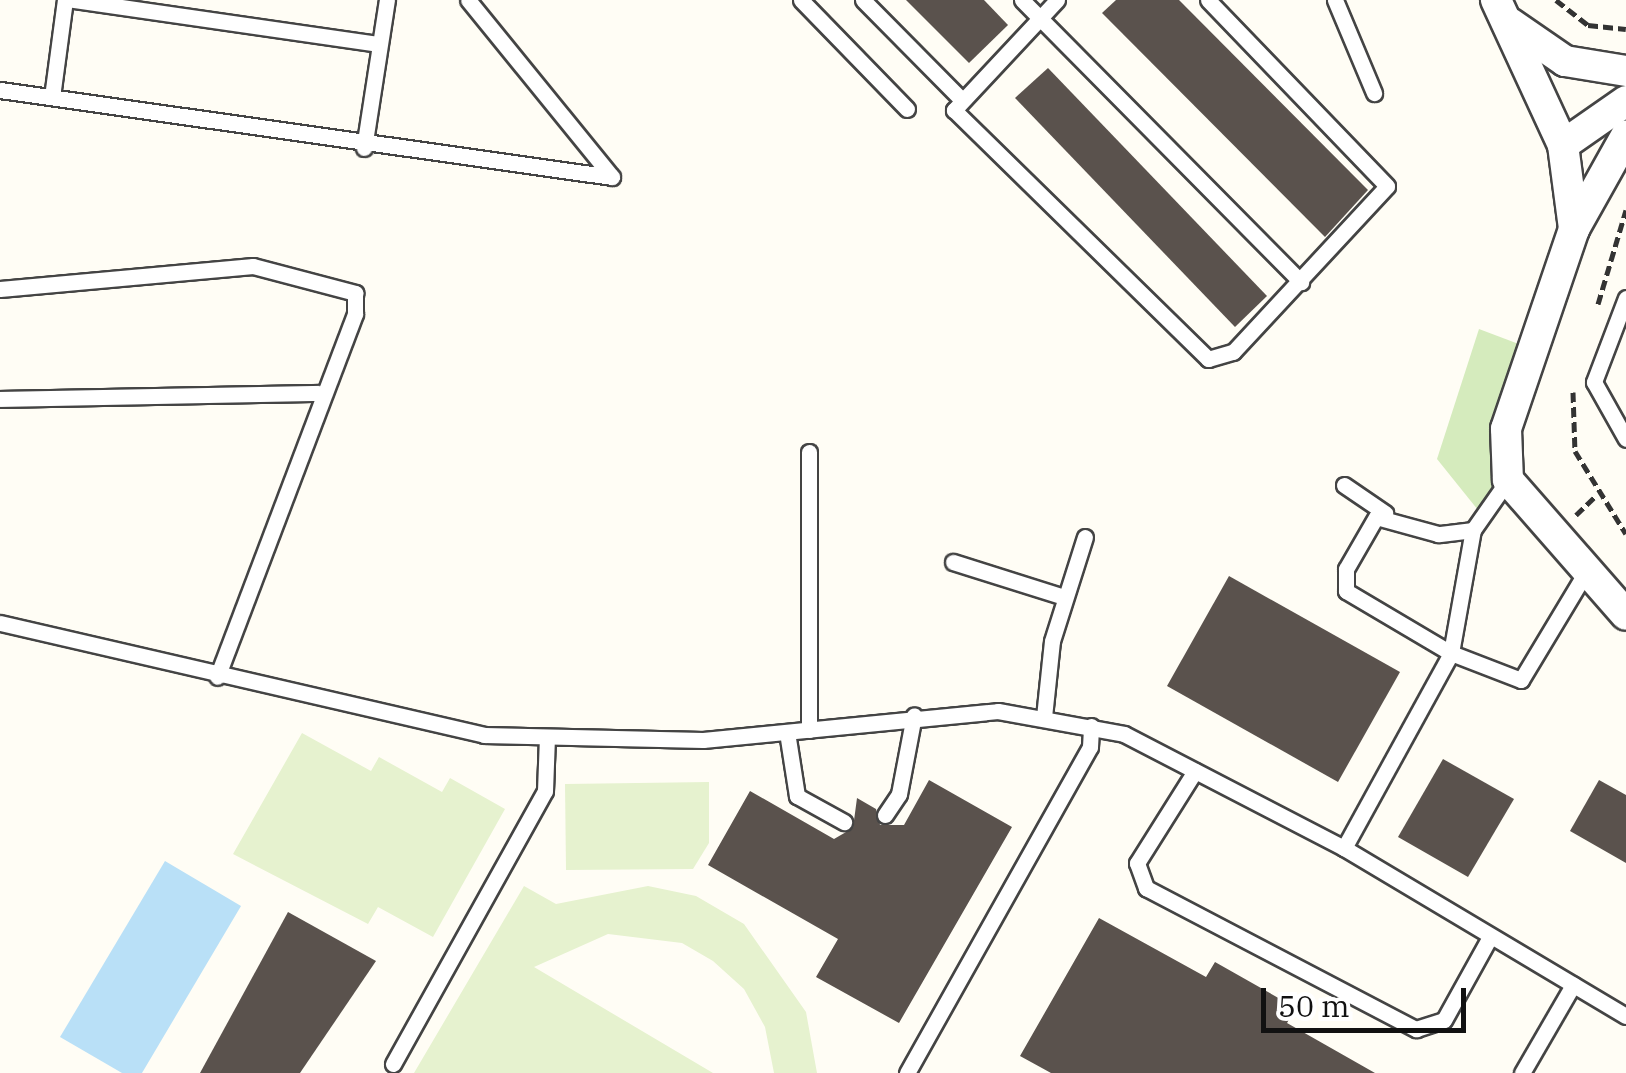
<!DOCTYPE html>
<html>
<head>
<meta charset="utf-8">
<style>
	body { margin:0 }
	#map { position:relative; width:1626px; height:1073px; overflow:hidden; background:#fffdf5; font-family:"IBM Plex Serif",serif }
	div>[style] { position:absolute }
	.green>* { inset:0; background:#d5ebbd }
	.pitch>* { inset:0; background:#e6f2cf }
	.water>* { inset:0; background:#b9e0f7 }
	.building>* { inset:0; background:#5a524d }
	.path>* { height:5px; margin-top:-2.5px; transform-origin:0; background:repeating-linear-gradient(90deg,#333 0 10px,transparent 0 15px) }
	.roads { filter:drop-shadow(2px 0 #444) drop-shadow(-2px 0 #444) drop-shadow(0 2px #444) drop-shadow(0 -2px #444) }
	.lane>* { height:15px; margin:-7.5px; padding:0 7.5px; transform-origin:7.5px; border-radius:7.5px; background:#fff }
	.street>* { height:30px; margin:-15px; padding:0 15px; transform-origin:15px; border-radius:15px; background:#fff }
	span { translate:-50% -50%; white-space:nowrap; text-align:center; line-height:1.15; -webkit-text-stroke:10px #fff; paint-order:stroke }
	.scale { position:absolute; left:1261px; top:988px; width:205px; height:45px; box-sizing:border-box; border:5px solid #111; border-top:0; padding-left:12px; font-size:30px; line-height:35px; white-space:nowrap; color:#111; -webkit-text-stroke:8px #fff; paint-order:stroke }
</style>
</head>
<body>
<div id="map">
	<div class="green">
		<i style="clip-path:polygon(1479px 329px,1532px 349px,1507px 480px,1482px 515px,1437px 459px)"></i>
	</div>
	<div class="pitch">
		<i style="clip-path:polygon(302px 733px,371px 771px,379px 757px,442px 792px,450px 778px,505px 809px,433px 937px,378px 907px,368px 924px,233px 854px)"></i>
		<i style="clip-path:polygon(709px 782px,709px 843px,693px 869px,566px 870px,565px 784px)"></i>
		<i style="clip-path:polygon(524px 886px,556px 904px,648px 886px,696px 896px,744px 924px,806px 1012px,817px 1073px,774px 1073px,765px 1027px,744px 989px,713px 961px,682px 943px,608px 934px,534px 967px,713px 1073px,414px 1073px)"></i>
	</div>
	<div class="water">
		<i style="clip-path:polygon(165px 861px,241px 906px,142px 1073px,122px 1073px,60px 1037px)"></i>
	</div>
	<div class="building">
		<i style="clip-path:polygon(906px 0,984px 0,1008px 25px,969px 63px)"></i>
		<i style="clip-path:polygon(1116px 0,1179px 0,1368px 190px,1325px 237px,1102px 13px)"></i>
		<i style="clip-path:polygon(1048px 68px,1267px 296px,1235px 327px,1015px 98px)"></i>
		<i style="clip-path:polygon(1229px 576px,1400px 672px,1338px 782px,1167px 686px)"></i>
		<i style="clip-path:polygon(1443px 759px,1514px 799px,1468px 877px,1398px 837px)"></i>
		<i style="clip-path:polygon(929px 780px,1012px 827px,899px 1023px,816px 977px,838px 939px,708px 865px,750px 791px,834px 839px,853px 828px,857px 798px,876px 809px,880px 825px,904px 825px)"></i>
		<i style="clip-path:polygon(1599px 780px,1626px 795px,1626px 863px,1570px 831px)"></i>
		<i style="clip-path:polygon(288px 912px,376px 961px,300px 1073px,200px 1073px)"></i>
		<i style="clip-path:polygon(1099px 918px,1206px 977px,1215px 962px,1296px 1008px,1287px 1023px,1375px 1073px,1051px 1073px,1020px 1056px)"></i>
	</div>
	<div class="path">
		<i style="left:1556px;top:0;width:41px;rotate:38deg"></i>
		<i style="left:1588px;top:25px;width:38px;rotate:6deg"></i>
		<i style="left:1598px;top:304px;width:98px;rotate:-73.4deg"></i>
		<i style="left:1573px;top:392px;width:59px;rotate:88.1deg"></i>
		<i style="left:1575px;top:451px;width:97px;rotate:58.4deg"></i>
		<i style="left:1576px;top:515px;width:28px;rotate:-44deg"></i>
	</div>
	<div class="roads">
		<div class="lane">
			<i style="left:73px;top:0;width:309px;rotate:8.2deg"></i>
			<i style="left:801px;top:0;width:152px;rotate:45.8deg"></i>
			<i style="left:863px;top:0;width:135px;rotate:45.3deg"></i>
			<i style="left:1022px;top:0;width:397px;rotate:45.3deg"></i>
			<i style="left:1057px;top:0;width:151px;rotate:133.1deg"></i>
			<i style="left:954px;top:110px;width:356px;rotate:44.4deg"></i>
			<i style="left:1208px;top:359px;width:26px;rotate:-16deg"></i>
			<i style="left:1233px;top:352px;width:226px;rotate:-47.1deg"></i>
			<i style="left:1387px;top:186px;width:258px;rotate:-133.9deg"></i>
			<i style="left:1335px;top:0;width:101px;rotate:67.2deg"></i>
			<i style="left:0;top:90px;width:618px;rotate:8.09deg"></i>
			<i style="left:612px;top:177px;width:228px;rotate:-129.1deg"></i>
			<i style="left:52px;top:97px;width:98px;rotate:-82.4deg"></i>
			<i style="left:364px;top:148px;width:150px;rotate:-81.2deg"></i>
			<i style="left:0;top:289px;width:254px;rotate:-5.2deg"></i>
			<i style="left:253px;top:266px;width:106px;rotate:14.8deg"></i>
			<i style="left:355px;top:293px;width:21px;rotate:90deg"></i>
			<i style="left:355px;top:314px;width:388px;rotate:110.8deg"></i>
			<i style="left:1626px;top:298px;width:90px;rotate:110.9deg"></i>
			<i style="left:1594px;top:382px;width:65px;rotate:60.7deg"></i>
			<i style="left:0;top:399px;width:318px;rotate:-1.1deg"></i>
			<i style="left:809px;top:452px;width:278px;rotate:90deg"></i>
			<i style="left:1344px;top:485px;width:50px;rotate:34.3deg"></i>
			<i style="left:1473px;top:530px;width:35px;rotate:173deg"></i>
			<i style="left:1438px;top:534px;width:64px;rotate:-164.7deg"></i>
			<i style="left:1376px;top:517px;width:60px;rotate:120deg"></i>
			<i style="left:1346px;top:569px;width:22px;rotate:90deg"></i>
			<i style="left:1346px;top:591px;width:122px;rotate:30.6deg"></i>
			<i style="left:1451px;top:653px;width:75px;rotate:21.1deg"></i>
			<i style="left:1521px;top:680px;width:128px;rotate:-59deg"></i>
			<i style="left:953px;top:562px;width:116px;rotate:17.5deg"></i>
			<i style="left:0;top:623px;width:497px;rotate:13deg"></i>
			<i style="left:484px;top:735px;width:219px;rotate:1.3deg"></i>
			<i style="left:703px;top:740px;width:296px;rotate:-5.6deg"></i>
			<i style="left:998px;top:711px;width:128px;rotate:10.3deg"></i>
			<i style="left:1124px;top:734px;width:248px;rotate:27.4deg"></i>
			<i style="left:1344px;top:848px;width:328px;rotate:30.8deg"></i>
			<i style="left:1044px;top:717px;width:76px;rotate:-84deg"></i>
			<i style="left:1052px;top:641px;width:109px;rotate:-72.4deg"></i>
			<i style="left:787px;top:732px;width:65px;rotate:81.1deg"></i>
			<i style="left:797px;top:796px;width:54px;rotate:29deg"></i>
			<i style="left:1195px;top:771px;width:109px;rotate:122.2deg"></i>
			<i style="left:1137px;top:863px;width:27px;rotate:70deg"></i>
			<i style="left:1146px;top:888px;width:305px;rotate:27.6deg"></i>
			<i style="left:1416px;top:1029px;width:29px;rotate:-18deg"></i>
			<i style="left:1444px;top:1020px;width:95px;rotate:-61deg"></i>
			<i style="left:885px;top:815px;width:25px;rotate:-56deg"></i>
			<i style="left:899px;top:794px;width:80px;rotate:-79.2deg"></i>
			<i style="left:1344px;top:848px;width:222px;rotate:-61.2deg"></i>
			<i style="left:1451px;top:653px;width:125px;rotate:-79.9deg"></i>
			<i style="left:1473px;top:530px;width:61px;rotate:-55deg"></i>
			<i style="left:393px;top:1064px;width:312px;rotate:-60.9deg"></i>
			<i style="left:545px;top:791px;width:54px;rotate:-87.9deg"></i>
			<i style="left:907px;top:1073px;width:374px;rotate:-60.7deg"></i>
			<i style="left:1090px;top:747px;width:21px;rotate:-87deg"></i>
			<i style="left:1522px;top:1073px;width:102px;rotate:-59.9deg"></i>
		</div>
		<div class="street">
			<i style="left:1496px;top:0;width:160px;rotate:65.2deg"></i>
			<i style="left:1563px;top:145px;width:85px;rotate:82.5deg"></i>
			<i style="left:1574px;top:229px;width:211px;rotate:108.8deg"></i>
			<i style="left:1506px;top:429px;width:51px;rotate:87.8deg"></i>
			<i style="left:1508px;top:480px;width:179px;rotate:48.8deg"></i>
			<i style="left:1510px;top:23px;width:67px;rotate:34.6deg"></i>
			<i style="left:1565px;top:61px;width:62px;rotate:9.3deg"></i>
			<i style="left:1563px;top:145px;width:77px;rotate:-34.9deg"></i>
			<i style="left:1574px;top:229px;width:107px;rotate:-60.8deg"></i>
		</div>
	</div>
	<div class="scale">50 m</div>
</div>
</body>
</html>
